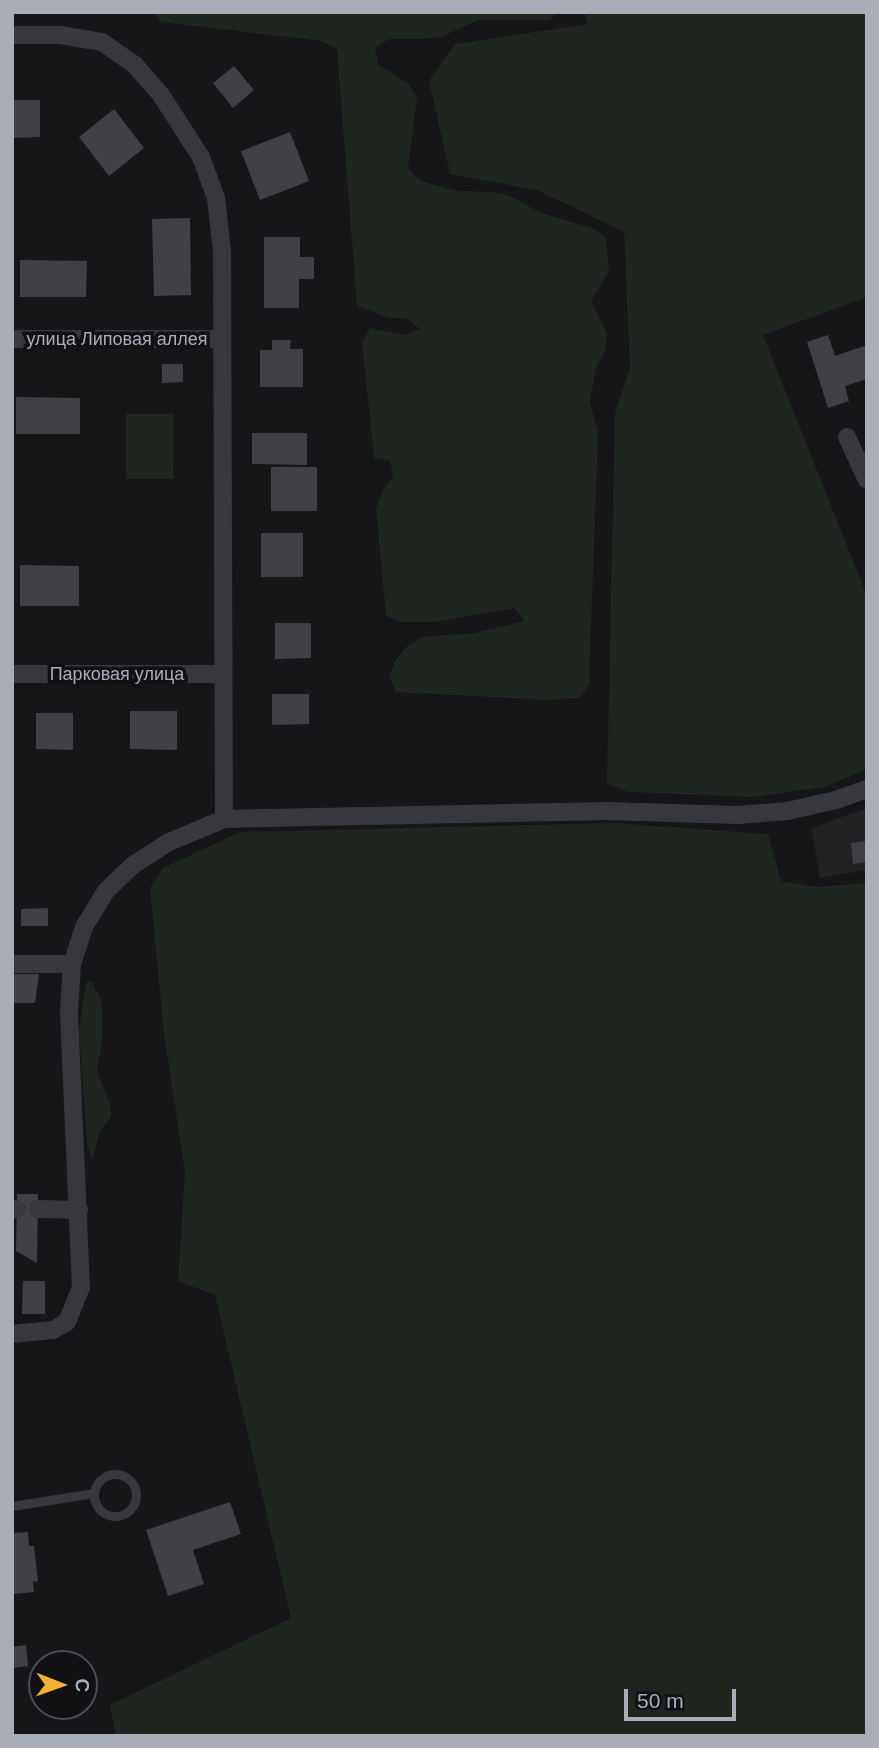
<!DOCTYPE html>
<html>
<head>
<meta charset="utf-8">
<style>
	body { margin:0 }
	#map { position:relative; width:879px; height:1748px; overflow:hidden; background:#161618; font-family:Helvetica,sans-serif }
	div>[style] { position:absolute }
	.built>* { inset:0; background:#222225 }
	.green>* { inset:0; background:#1e261f }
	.building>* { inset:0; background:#404145 }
	.service>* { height:9px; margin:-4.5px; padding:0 4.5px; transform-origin:4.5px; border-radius:4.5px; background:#37383d }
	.service>.ring { margin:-4.5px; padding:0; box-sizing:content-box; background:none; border:9px solid #37383d; border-radius:50% }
	.minor>* { height:18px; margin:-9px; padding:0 9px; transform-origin:9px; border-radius:9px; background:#37383d }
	span { translate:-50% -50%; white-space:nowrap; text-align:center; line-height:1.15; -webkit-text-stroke:7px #111113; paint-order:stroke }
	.street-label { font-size:18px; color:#a8adb8 }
	.frame { position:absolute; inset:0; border:14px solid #a8adb8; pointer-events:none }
	.north { position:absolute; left:28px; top:1650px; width:70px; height:70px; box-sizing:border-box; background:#111113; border:2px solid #4d4f55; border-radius:50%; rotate:91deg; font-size:19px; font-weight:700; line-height:28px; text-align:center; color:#a8adb8 }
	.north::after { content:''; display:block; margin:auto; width:24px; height:32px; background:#f2b134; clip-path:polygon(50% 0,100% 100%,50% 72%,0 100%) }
	.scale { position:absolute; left:624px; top:1689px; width:112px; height:32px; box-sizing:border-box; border:4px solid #a8adb8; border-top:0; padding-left:9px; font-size:21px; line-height:24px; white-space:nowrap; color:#a8adb8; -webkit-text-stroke:5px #111113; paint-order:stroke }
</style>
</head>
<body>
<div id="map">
	<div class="built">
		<i style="clip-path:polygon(867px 808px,867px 870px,820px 878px,811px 828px)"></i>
	</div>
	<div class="green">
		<i style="clip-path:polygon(152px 12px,558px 12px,549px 20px,478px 20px,443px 36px,424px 39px,389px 39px,375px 48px,378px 65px,408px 83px,417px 98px,408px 169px,421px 181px,457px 191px,492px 192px,510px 196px,541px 213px,592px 228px,606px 238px,609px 271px,591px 301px,607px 333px,606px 350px,596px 368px,590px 401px,598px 432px,589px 685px,579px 698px,547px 700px,396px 692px,389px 676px,396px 660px,406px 647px,423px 637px,475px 633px,525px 621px,514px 608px,436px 622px,402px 622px,386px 616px,376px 509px,382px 492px,393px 476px,390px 460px,374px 458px,362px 343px,370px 328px,404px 335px,420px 329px,407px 319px,389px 318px,357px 306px,337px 50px,321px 41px,162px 22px)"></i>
		<i style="clip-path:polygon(584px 12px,867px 12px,867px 297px,763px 335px,867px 596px,867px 769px,824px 787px,753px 797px,628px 792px,607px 783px,615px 413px,630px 367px,624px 232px,537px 190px,450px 174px,429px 81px,455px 44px,588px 24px)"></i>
		<i style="clip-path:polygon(126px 414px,174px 414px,173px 479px,126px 479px)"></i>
		<i style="clip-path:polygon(615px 823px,768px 834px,781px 881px,818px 887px,867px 883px,867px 1736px,116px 1736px,110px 1705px,291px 1618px,215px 1295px,178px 1281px,185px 1173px,164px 1034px,150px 888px,163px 868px,240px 832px)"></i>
		<i style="clip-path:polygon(91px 981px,100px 997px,102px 1006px,102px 1044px,97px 1071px,111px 1107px,111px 1117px,100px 1131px,92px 1160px,87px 1143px,79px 1030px,86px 982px)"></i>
	</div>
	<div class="building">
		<i style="clip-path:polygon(234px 66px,254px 90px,233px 108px,213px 83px)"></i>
		<i style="clip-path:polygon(12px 100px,40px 100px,40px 137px,12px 138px)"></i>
		<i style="clip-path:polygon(114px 109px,144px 148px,109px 176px,79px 137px)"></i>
		<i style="clip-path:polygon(290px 132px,309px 181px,260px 200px,241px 151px)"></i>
		<i style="clip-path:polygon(190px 218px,191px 295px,154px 296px,152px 219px)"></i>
		<i style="clip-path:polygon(264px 237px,300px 237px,300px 257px,314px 257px,314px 279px,299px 279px,299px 308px,264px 308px)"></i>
		<i style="clip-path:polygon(20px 260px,87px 261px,86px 297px,20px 297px)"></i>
		<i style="clip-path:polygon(828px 335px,835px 356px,867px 345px,867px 379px,845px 386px,849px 401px,828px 408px,807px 342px)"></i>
		<i style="clip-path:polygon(272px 340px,291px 340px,290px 349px,303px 349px,303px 387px,260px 387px,260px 350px,272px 350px)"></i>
		<i style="clip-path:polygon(162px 364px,183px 364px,183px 382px,162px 383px)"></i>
		<i style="clip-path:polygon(16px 397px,80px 398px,80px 434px,16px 434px)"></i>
		<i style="clip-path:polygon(252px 433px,307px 433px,307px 465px,252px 464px)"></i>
		<i style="clip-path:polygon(271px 467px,317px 467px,317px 511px,271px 511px)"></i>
		<i style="clip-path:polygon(261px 533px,303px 533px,303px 577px,261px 577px)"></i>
		<i style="clip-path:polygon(20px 565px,79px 566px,79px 606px,20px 606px)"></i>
		<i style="clip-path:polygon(275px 623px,311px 623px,311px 658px,275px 659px)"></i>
		<i style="clip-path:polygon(272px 694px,309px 694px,309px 724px,272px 725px)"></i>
		<i style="clip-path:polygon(130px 711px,177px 711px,177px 750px,130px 749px)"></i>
		<i style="clip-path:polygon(36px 713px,73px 713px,73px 750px,36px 749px)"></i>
		<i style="clip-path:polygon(867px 841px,867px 862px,853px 864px,851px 843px)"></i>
		<i style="clip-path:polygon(48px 908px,48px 926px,21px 926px,21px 909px)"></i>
		<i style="clip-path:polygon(12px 974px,39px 974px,35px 1003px,12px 1003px)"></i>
		<i style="clip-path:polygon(17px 1194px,38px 1194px,37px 1263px,16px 1251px)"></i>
		<i style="clip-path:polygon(23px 1281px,45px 1281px,45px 1314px,22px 1314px)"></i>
		<i style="clip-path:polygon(230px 1502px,241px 1534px,193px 1550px,204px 1584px,168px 1596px,146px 1530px)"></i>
		<i style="clip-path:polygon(28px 1532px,29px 1546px,34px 1546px,38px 1581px,33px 1582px,34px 1592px,13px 1594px,12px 1533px)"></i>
		<i style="clip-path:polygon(26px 1645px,28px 1666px,12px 1668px,12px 1647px)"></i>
	</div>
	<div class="service">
		<i class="ring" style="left:94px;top:1474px;width:33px;height:33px"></i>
		<i style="left:12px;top:1506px;width:83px;rotate:-9deg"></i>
	</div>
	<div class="minor">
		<i style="left:12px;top:35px;width:48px"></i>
		<i style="left:60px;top:35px;width:43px;rotate:9.5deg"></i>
		<i style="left:102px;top:42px;width:39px;rotate:35deg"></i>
		<i style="left:134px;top:64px;width:41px;rotate:48.9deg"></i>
		<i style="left:161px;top:95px;width:74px;rotate:57.2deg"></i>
		<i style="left:201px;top:157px;width:44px;rotate:69.9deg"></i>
		<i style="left:216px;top:198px;width:53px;rotate:83.5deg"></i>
		<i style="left:222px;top:251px;width:568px;rotate:89.8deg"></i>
		<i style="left:12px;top:339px;width:210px"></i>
		<i style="left:847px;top:437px;width:47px;rotate:65.1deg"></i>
		<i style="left:12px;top:674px;width:210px"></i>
		<i style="left:12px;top:964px;width:60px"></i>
		<i style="left:12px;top:1209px;width:5px"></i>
		<i style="left:38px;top:1209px;width:41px;rotate:1.4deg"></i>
		<i style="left:12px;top:1334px;width:41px;rotate:-5.6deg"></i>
		<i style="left:53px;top:1330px;width:16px;rotate:-30deg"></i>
		<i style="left:67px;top:1322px;width:37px;rotate:-68deg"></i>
		<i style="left:81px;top:1288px;width:278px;rotate:-92.5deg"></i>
		<i style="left:69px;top:1010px;width:46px;rotate:-86.3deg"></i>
		<i style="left:72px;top:964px;width:39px;rotate:-72deg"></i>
		<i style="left:84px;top:927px;width:42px;rotate:-58.6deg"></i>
		<i style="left:106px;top:891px;width:37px;rotate:-44deg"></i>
		<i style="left:133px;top:865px;width:43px;rotate:-32.6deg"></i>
		<i style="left:169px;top:842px;width:60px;rotate:-22.7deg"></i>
		<i style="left:224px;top:819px;width:383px;rotate:-1.2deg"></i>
		<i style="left:607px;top:811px;width:131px;rotate:1.7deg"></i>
		<i style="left:738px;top:815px;width:49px;rotate:-4.7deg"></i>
		<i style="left:787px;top:811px;width:50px;rotate:-12.7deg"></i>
		<i style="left:836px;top:800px;width:33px;rotate:-20deg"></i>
	</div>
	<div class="street-label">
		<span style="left:117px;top:339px">улица Липовая аллея</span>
		<span style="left:117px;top:674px">Парковая улица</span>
	</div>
	<div class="frame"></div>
	<div class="north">С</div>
	<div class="scale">50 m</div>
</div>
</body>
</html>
